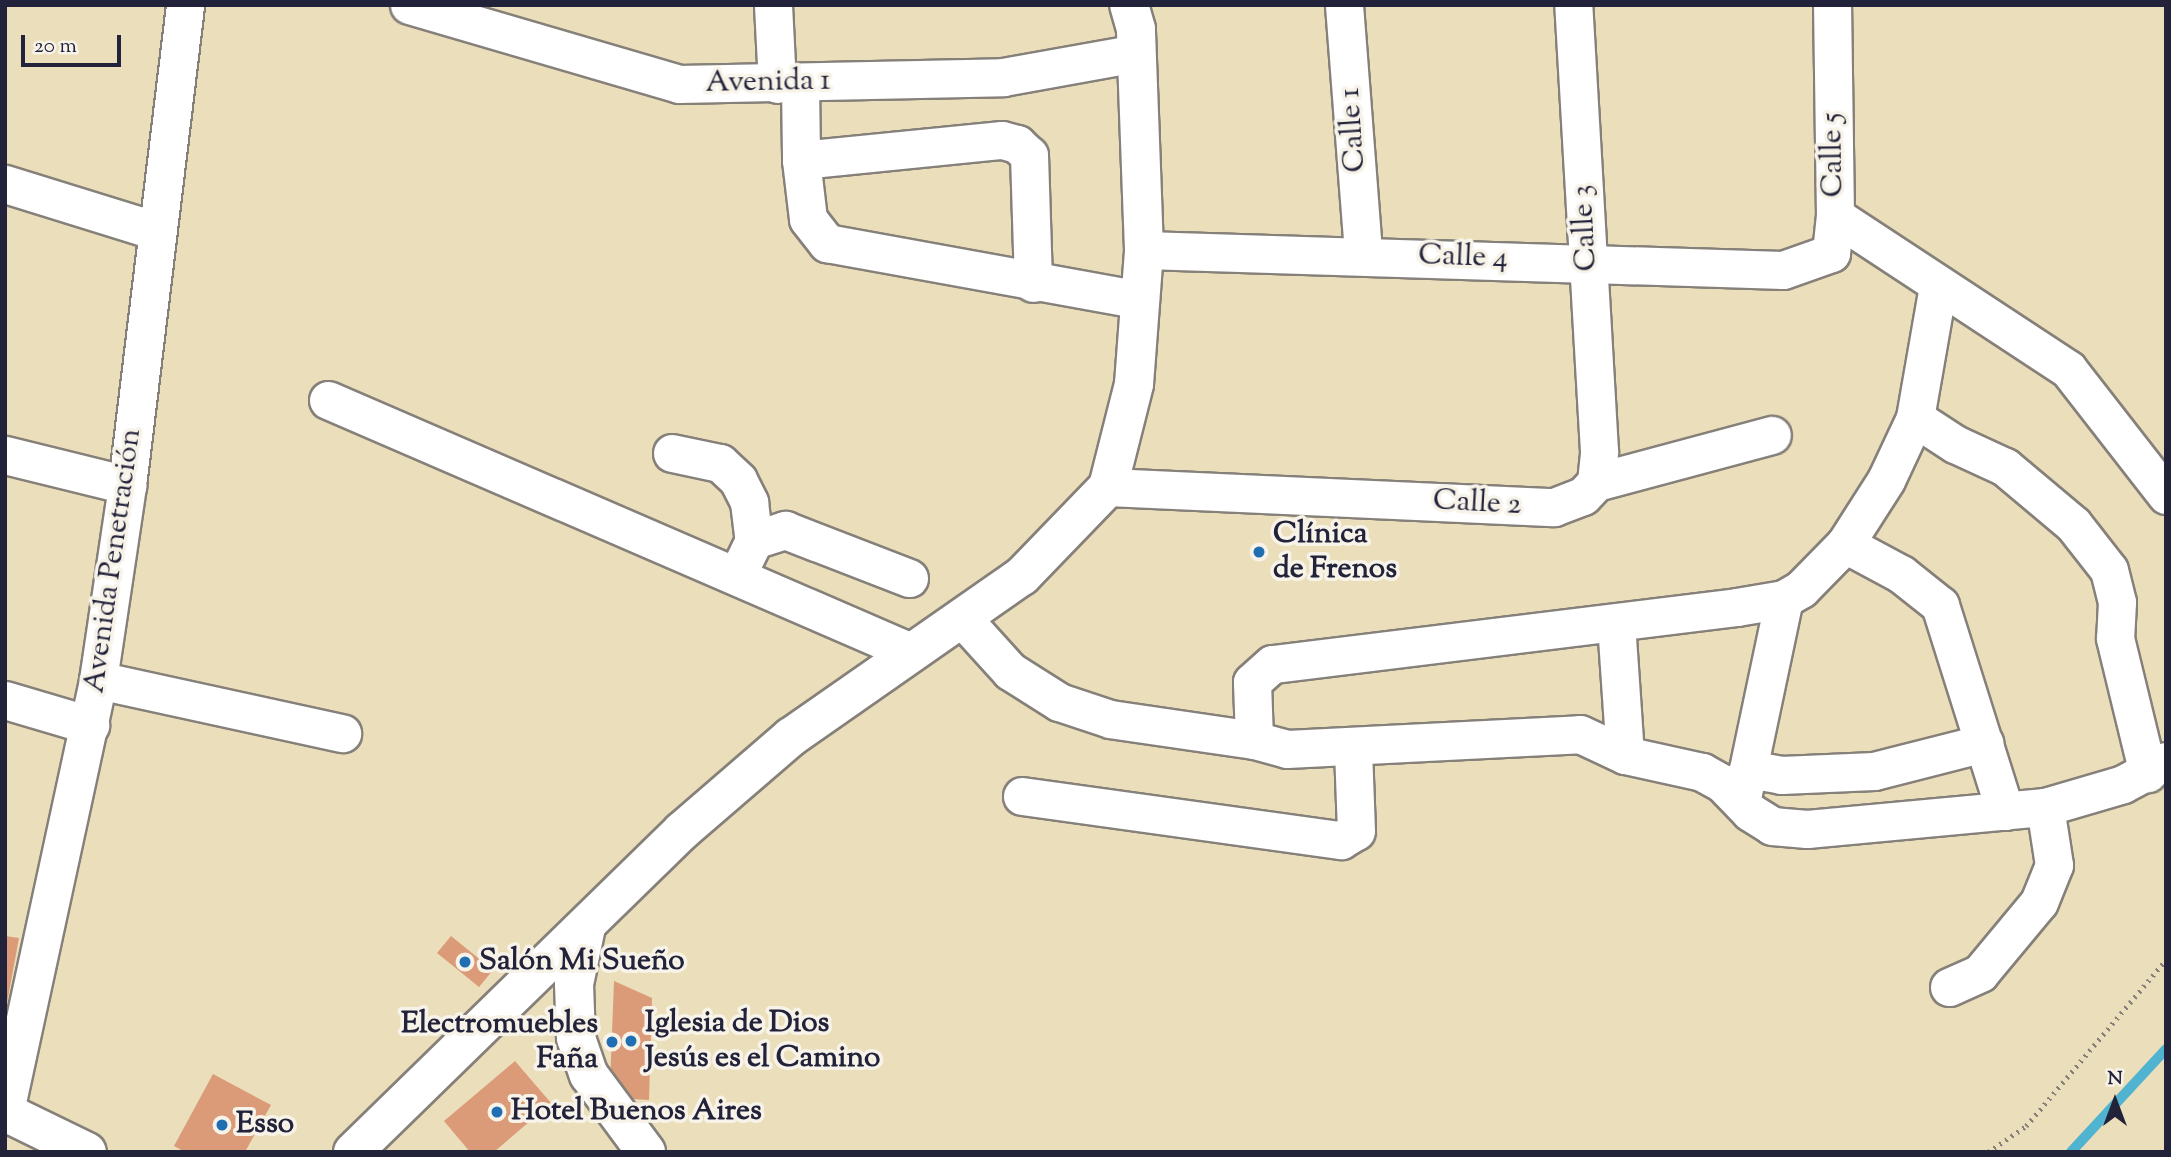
<!DOCTYPE html>
<html>
<head>
<meta charset="utf-8">
<style>
	body { margin:0 }
	#map { position:relative; width:2171px; height:1157px; overflow:hidden; background:#ebdeba; font-family:"Sorts Mill Goudy",serif }
	div>[style] { position:absolute }
	.stream>* { height:10px; margin:-5px; padding:0 5px; transform-origin:5px; border-radius:5px; background:#50b3cf }
	.building>* { inset:0; background:#db9b79 }
	.path>* { height:4.5px; margin-top:-2.25px; transform-origin:0; background:repeating-linear-gradient(90deg,#86807a 0 2px,transparent 0 7px) }
	.roads { filter:drop-shadow(2px 0 #86807a) drop-shadow(-2px 0 #86807a) drop-shadow(0 2px #86807a) drop-shadow(0 -2px #86807a) }
	.minor>* { height:37px; margin:-18.5px; padding:0 18.5px; transform-origin:18.5px; border-radius:18.5px; background:#fff }
	.major>* { height:38px; margin:-19px; padding:0 19px; transform-origin:19px; border-radius:19px; background:#fff }
	.dots>* { width:19px; height:19px; translate:-50% -50%; box-sizing:border-box; border:4px solid #f7f3e8; border-radius:50% }
	span { translate:-50% -50%; white-space:nowrap; text-align:center; line-height:1.15; -webkit-text-stroke:7px #f7f3e8; paint-order:stroke }
	.street-label { font-size:30px; color:#22223b }
	.poi-label { font-size:30px; color:#22223b; font-weight:700 }
	.left { translate:0 -50%; text-align:left }
	.right { translate:-100% -50%; text-align:right }
	.frame { position:absolute; inset:0; border:7px solid #22223b; pointer-events:none }
	.north { position:absolute; left:2080px; top:1066px; width:70px; height:70px; -webkit-text-stroke:5px #f7f3e8; paint-order:stroke; rotate:0deg; font-size:19px; font-weight:700; line-height:28px; text-align:center; color:#22223b }
	.north::after { content:''; display:block; margin:auto; width:24px; height:32px; background:#22223b; clip-path:polygon(50% 0,100% 100%,50% 72%,0 100%) }
	.scale { position:absolute; left:21px; top:35px; width:100px; height:32px; box-sizing:border-box; border:4px solid #22223b; border-top:0; padding-left:9px; font-size:21px; line-height:24px; white-space:nowrap; color:#22223b; -webkit-text-stroke:5px #f7f3e8; paint-order:stroke }
</style>
</head>
<body>
<div id="map">
	<div class="stream">
		<i style="left:2071px;top:1152px;width:140px;rotate:-47.3deg"></i>
	</div>
	<div class="building">
		<i style="clip-path:polygon(5px 936px,19px 938px,7px 1003px,5px 1003px)"></i>
		<i style="clip-path:polygon(451px 936px,493px 970px,479px 987px,437px 953px)"></i>
		<i style="clip-path:polygon(614px 981px,652px 998px,649px 1100px,616px 1098px,610px 1084px)"></i>
		<i style="clip-path:polygon(515px 1061px,551px 1103px,494px 1152px,470px 1152px,444px 1121px)"></i>
		<i style="clip-path:polygon(213px 1074px,271px 1105px,245px 1152px,185px 1152px,174px 1146px)"></i>
	</div>
	<div class="path">
		<i style="left:1988px;top:1152px;width:46px;rotate:-34.4deg"></i>
		<i style="left:2026px;top:1126px;width:217px;rotate:-49.9deg"></i>
	</div>
	<div class="roads">
		<div class="minor">
			<i style="left:409px;top:5px;width:281px;rotate:16.3deg"></i>
			<i style="left:679px;top:84px;width:324px;rotate:-1.2deg"></i>
			<i style="left:1003px;top:77px;width:135px;rotate:-10.2deg"></i>
			<i style="left:773px;top:5px;width:79px;rotate:87.1deg"></i>
			<i style="left:1344px;top:5px;width:250px;rotate:85.6deg"></i>
			<i style="left:800px;top:84px;width:76px;rotate:89.2deg"></i>
			<i style="left:801px;top:160px;width:59px;rotate:83.2deg"></i>
			<i style="left:808px;top:219px;width:31px;rotate:52deg"></i>
			<i style="left:827px;top:243px;width:318px;rotate:10.3deg"></i>
			<i style="left:801px;top:160px;width:202px;rotate:-5.7deg"></i>
			<i style="left:1002px;top:140px;width:16px;rotate:15deg"></i>
			<i style="left:1017px;top:144px;width:16px;rotate:43deg"></i>
			<i style="left:1029px;top:155px;width:128px;rotate:88.2deg"></i>
			<i style="left:5px;top:184px;width:159px;rotate:17.2deg"></i>
			<i style="left:1835px;top:216px;width:279px;rotate:33.3deg"></i>
			<i style="left:2068px;top:369px;width:160px;rotate:52.1deg"></i>
			<i style="left:1144px;top:250px;width:639px;rotate:1.79deg"></i>
			<i style="left:1783px;top:270px;width:51px;rotate:-19.5deg"></i>
			<i style="left:1831px;top:253px;width:37px;rotate:-84deg"></i>
			<i style="left:1835px;top:216px;width:211px;rotate:-90.8deg"></i>
			<i style="left:1938px;top:286px;width:134px;rotate:99.9deg"></i>
			<i style="left:1915px;top:418px;width:68px;rotate:115.1deg"></i>
			<i style="left:1886px;top:480px;width:76px;rotate:122.6deg"></i>
			<i style="left:1845px;top:544px;width:63px;rotate:134.4deg"></i>
			<i style="left:1801px;top:589px;width:20px;rotate:150deg"></i>
			<i style="left:1784px;top:599px;width:48px;rotate:170.3deg"></i>
			<i style="left:1737px;top:607px;width:468px;rotate:173deg"></i>
			<i style="left:1272px;top:664px;width:27px;rotate:138deg"></i>
			<i style="left:1252px;top:682px;width:58px;rotate:88deg"></i>
			<i style="left:1254px;top:740px;width:34px;rotate:15deg"></i>
			<i style="left:1287px;top:749px;width:293px;rotate:-2.9deg"></i>
			<i style="left:1580px;top:734px;width:50px;rotate:25deg"></i>
			<i style="left:1625px;top:755px;width:79px;rotate:12.4deg"></i>
			<i style="left:1702px;top:772px;width:23px;rotate:29deg"></i>
			<i style="left:1722px;top:783px;width:40px;rotate:46deg"></i>
			<i style="left:1750px;top:812px;width:26px;rotate:32deg"></i>
			<i style="left:1772px;top:826px;width:35px;rotate:5deg"></i>
			<i style="left:1807px;top:829px;width:239px;rotate:-5.3deg"></i>
			<i style="left:2045px;top:807px;width:81px;rotate:-16.4deg"></i>
			<i style="left:2123px;top:784px;width:49px;rotate:-28.1deg"></i>
			<i style="left:328px;top:400px;width:635px;rotate:23.38deg"></i>
			<i style="left:1915px;top:418px;width:48px;rotate:33deg"></i>
			<i style="left:1955px;top:444px;width:55px;rotate:24.7deg"></i>
			<i style="left:2005px;top:467px;width:89px;rotate:40deg"></i>
			<i style="left:2073px;top:524px;width:58px;rotate:52deg"></i>
			<i style="left:2109px;top:570px;width:33px;rotate:76deg"></i>
			<i style="left:2117px;top:602px;width:36px;rotate:93deg"></i>
			<i style="left:2115px;top:638px;width:139px;rotate:76.3deg"></i>
			<i style="left:672px;top:453px;width:49px;rotate:11.8deg"></i>
			<i style="left:720px;top:463px;width:25px;rotate:43deg"></i>
			<i style="left:738px;top:480px;width:25px;rotate:63deg"></i>
			<i style="left:749px;top:502px;width:38px;rotate:83deg"></i>
			<i style="left:5px;top:455px;width:126px;rotate:13.8deg"></i>
			<i style="left:1596px;top:482px;width:182px;rotate:-15deg"></i>
			<i style="left:1108px;top:487px;width:446px;rotate:2.6deg"></i>
			<i style="left:1554px;top:507px;width:31px;rotate:-21deg"></i>
			<i style="left:1583px;top:496px;width:19px;rotate:-47deg"></i>
			<i style="left:1596px;top:482px;width:31px;rotate:-84deg"></i>
			<i style="left:1599px;top:451px;width:447px;rotate:-93.3deg"></i>
			<i style="left:1845px;top:544px;width:64px;rotate:28.2deg"></i>
			<i style="left:1901px;top:574px;width:50px;rotate:38.5deg"></i>
			<i style="left:1940px;top:605px;width:216px;rotate:72.5deg"></i>
			<i style="left:737px;top:575px;width:39px;rotate:-64deg"></i>
			<i style="left:754px;top:540px;width:33px;rotate:-18deg"></i>
			<i style="left:785px;top:530px;width:133px;rotate:21.2deg"></i>
			<i style="left:962px;top:618px;width:72px;rotate:47.8deg"></i>
			<i style="left:1010px;top:671px;width:58px;rotate:32.3deg"></i>
			<i style="left:1059px;top:702px;width:54px;rotate:18.4deg"></i>
			<i style="left:1110px;top:719px;width:146px;rotate:8.3deg"></i>
			<i style="left:1616px;top:623px;width:132px;rotate:86.1deg"></i>
			<i style="left:98px;top:680px;width:250px;rotate:12.3deg"></i>
			<i style="left:5px;top:700px;width:89px;rotate:16.4deg"></i>
			<i style="left:1748px;top:769px;width:34px;rotate:10deg"></i>
			<i style="left:1781px;top:775px;width:93px;rotate:-2.5deg"></i>
			<i style="left:1874px;top:771px;width:114px;rotate:-14.3deg"></i>
			<i style="left:1743px;top:793px;width:198px;rotate:-78.1deg"></i>
			<i style="left:1022px;top:796px;width:322px;rotate:7.9deg"></i>
			<i style="left:1341px;top:840px;width:17px;rotate:-31deg"></i>
			<i style="left:1356px;top:831px;width:83px;rotate:-92.1deg"></i>
			<i style="left:1949px;top:987px;width:34px;rotate:-24deg"></i>
			<i style="left:1980px;top:973px;width:92px;rotate:-50.3deg"></i>
			<i style="left:2039px;top:902px;width:40px;rotate:-68deg"></i>
			<i style="left:2054px;top:865px;width:59px;rotate:-98.8deg"></i>
			<i style="left:5px;top:1111px;width:441px;rotate:-77.8deg"></i>
			<i style="left:98px;top:680px;width:197px;rotate:-81.5deg"></i>
			<i style="left:127px;top:485px;width:483px;rotate:-83.1deg"></i>
		</div>
		<div class="major">
			<i style="left:586px;top:927px;width:58px;rotate:101.9deg"></i>
			<i style="left:574px;top:984px;width:54px;rotate:87.9deg"></i>
			<i style="left:576px;top:1038px;width:39px;rotate:71deg"></i>
			<i style="left:589px;top:1075px;width:96px;rotate:53.5deg"></i>
			<i style="left:5px;top:1112px;width:91px;rotate:26deg"></i>
			<i style="left:353px;top:1152px;width:460px;rotate:-44.3deg"></i>
			<i style="left:682px;top:831px;width:144px;rotate:-40.8deg"></i>
			<i style="left:791px;top:737px;width:282px;rotate:-34.9deg"></i>
			<i style="left:1022px;top:576px;width:124px;rotate:-46deg"></i>
			<i style="left:1108px;top:487px;width:106px;rotate:-75.8deg"></i>
			<i style="left:1134px;top:384px;width:134px;rotate:-85.7deg"></i>
			<i style="left:1144px;top:250px;width:221px;rotate:-92.1deg"></i>
			<i style="left:1136px;top:29px;width:25px;rotate:-106deg"></i>
		</div>
	</div>
	<div class="dots">
		<i style="left:1259px;top:552px;background:#1f6fb2"></i>
		<i style="left:465px;top:962px;background:#1f6fb2"></i>
		<i style="left:631px;top:1041px;background:#1f6fb2"></i>
		<i style="left:612px;top:1042px;background:#1f6fb2"></i>
		<i style="left:497px;top:1112px;background:#1f6fb2"></i>
		<i style="left:222px;top:1125px;background:#1f6fb2"></i>
	</div>
	<div class="street-label">
		<span style="left:768px;top:83px;rotate:-1deg">Avenida 1</span>
		<span style="left:1354px;top:130px;rotate:-94deg">Calle 1</span>
		<span style="left:1834px;top:155px;rotate:-91deg">Calle 5</span>
		<span style="left:1586px;top:228px;rotate:-93deg">Calle 3</span>
		<span style="left:1463px;top:258px;rotate:2deg">Calle 4</span>
		<span style="left:1477px;top:504px;rotate:3deg">Calle 2</span>
		<span style="left:114px;top:561px;rotate:-82deg">Avenida Penetración</span>
	</div>
	<div class="poi-label">
		<span class="left" style="left:1273px;top:552px">Clínica<br>de Frenos</span>
		<span class="left" style="left:479px;top:962px">Salón Mi Sueño</span>
		<span class="left" style="left:645px;top:1041px">Iglesia de Dios<br>Jesús es el Camino</span>
		<span class="right" style="left:598px;top:1042px">Electromuebles<br>Faña</span>
		<span class="left" style="left:511px;top:1112px">Hotel Buenos Aires</span>
		<span class="left" style="left:236px;top:1125px">Esso</span>
	</div>
	<div class="frame"></div>
	<div class="north">N</div>
	<div class="scale">20 m</div>
</div>
</body>
</html>
